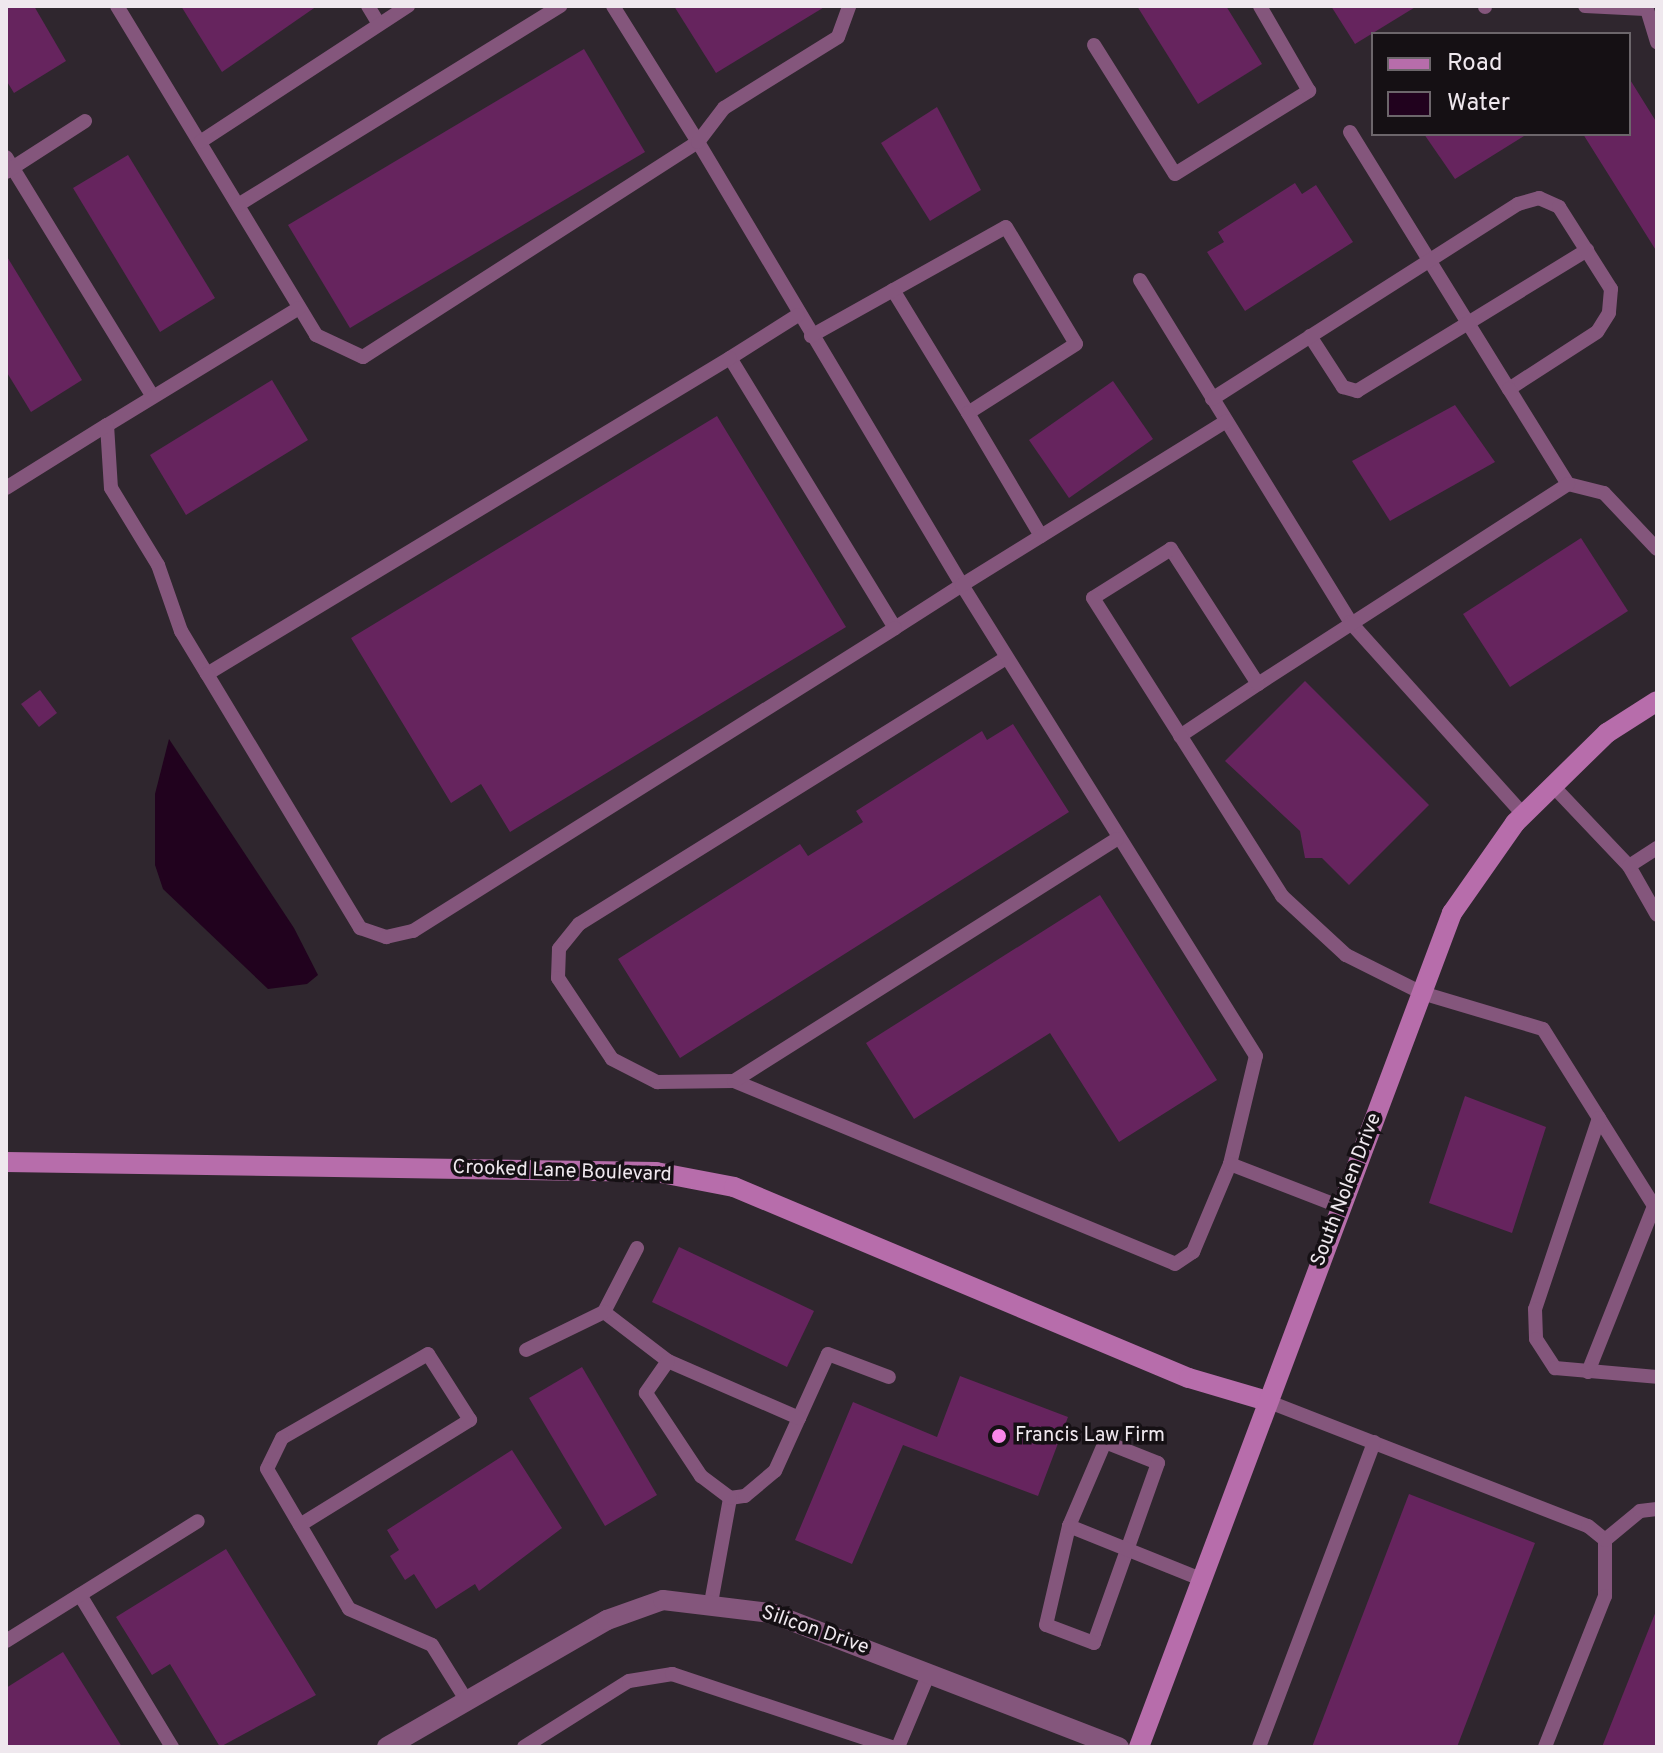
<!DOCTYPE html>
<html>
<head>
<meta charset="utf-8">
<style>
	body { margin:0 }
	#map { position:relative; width:1663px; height:1753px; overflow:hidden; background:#2f262e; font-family:Overpass,sans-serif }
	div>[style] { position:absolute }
	.water>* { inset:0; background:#21021e }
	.building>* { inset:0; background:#66245e }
	.lane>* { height:14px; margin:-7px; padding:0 7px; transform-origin:7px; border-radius:7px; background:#84567c }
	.street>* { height:20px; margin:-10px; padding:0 10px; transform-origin:10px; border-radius:10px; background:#84567c }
	.secondary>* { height:20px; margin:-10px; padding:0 10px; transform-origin:10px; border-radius:10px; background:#b76dab }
	.dots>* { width:22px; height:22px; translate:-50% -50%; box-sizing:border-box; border:4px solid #151014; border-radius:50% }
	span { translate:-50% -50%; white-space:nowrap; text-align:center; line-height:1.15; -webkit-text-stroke:7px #151014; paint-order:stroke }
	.street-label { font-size:20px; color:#efe8ee }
	.poi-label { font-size:20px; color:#efe8ee }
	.left { translate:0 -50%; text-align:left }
	.frame { position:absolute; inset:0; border:8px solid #efe8ee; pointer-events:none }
	.legend { position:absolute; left:1371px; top:32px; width:260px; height:104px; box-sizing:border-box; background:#151014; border:2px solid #6c666b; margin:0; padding:10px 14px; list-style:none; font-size:24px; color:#efe8ee }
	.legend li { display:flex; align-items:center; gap:16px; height:40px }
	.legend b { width:40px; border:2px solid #6c666b }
</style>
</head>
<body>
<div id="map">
	<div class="water">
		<i style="clip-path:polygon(169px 739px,294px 928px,318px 975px,307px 984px,268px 989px,163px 889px,155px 865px,155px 794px)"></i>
	</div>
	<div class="building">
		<i style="clip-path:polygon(6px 6px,34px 6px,66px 61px,14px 93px,6px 80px)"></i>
		<i style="clip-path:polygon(181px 6px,317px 6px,222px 72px)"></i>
		<i style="clip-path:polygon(674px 6px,826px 6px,716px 73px)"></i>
		<i style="clip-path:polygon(1137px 6px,1226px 6px,1262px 64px,1198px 104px)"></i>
		<i style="clip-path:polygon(1331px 6px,1417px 6px,1355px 44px)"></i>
		<i style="clip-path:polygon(584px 49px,645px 152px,350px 328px,288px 225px)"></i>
		<i style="clip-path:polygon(1629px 78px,1657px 123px,1657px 252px,1583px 134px,1629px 134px)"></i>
		<i style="clip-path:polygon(937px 107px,981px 190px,930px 221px,881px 143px)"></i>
		<i style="clip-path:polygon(1424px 134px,1527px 134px,1455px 179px)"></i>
		<i style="clip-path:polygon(128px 155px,215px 298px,160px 332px,73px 188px)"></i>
		<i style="clip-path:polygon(1295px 183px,1302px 194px,1316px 185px,1353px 242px,1245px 311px,1207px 252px,1224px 242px,1218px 232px)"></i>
		<i style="clip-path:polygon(6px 255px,82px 380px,31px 412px,6px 371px)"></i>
		<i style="clip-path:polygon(272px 380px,308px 440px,186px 515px,150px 455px)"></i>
		<i style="clip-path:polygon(1113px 381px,1153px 439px,1069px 498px,1029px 440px)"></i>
		<i style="clip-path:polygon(1455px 405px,1495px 462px,1390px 521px,1352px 461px)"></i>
		<i style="clip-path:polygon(717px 416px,846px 627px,510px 832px,481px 784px,451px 803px,351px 638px)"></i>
		<i style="clip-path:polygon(1581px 538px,1628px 611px,1510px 687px,1463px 614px)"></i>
		<i style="clip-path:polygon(1305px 681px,1429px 805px,1349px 885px,1322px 858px,1305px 858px,1300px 831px,1225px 761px)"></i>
		<i style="clip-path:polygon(40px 690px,57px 713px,39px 727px,21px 704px)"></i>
		<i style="clip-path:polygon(1013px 724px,1069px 812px,680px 1058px,618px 959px,800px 844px,808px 856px,863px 822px,856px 811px,982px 731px,987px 740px)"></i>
		<i style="clip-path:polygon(1100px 895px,1217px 1080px,1119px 1142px,1050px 1033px,914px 1119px,866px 1043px)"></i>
		<i style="clip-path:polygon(1465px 1096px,1546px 1127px,1512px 1233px,1429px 1203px)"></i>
		<i style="clip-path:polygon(679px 1247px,814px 1311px,787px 1367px,652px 1302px)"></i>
		<i style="clip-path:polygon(582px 1367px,657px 1495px,605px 1526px,529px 1398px)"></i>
		<i style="clip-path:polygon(960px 1376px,1068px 1417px,1038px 1496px,903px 1445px,852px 1564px,795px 1540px,853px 1402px,937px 1437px)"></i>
		<i style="clip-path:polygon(512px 1450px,562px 1528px,479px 1591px,475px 1584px,436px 1609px,414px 1574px,405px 1580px,390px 1556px,399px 1550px,387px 1530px)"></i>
		<i style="clip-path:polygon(1409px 1494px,1535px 1543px,1457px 1747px,1312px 1747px)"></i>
		<i style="clip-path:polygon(226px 1549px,316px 1695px,220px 1747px,170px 1664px,152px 1675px,116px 1617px)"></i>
		<i style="clip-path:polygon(1656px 1611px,1657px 1747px,1602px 1747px)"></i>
		<i style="clip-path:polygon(63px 1652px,122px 1747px,6px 1747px,6px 1688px)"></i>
	</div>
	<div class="lane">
		<i style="left:117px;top:6px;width:385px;rotate:58.8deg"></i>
		<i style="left:316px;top:335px;width:52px;rotate:25.1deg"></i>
		<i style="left:363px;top:357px;width:398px;rotate:-32.7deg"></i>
		<i style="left:698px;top:142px;width:516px;rotate:59.21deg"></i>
		<i style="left:962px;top:585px;width:80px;rotate:147.3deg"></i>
		<i style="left:895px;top:628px;width:316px;rotate:-121.4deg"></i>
		<i style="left:730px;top:358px;width:80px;rotate:-32.3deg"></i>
		<i style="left:368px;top:6px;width:21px;rotate:59deg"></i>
		<i style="left:613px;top:6px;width:160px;rotate:58deg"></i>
		<i style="left:698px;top:142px;width:43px;rotate:-52.6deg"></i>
		<i style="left:724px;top:108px;width:134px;rotate:-31.9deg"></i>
		<i style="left:838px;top:37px;width:33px;rotate:-70deg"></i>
		<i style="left:1485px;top:6px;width:1px;rotate:90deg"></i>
		<i style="left:1585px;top:6px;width:60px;rotate:2.9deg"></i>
		<i style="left:1646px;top:6px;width:38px;rotate:73deg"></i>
		<i style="left:1094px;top:45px;width:152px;rotate:57.9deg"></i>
		<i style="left:1175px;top:174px;width:158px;rotate:-31.8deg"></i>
		<i style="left:1309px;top:91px;width:98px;rotate:-120deg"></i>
		<i style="left:1350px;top:132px;width:302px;rotate:58.3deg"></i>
		<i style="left:200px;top:142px;width:249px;rotate:-33.2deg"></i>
		<i style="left:6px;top:157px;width:281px;rotate:58.5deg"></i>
		<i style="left:6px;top:172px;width:94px;rotate:-32.8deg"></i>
		<i style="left:238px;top:205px;width:379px;rotate:-31.7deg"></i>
		<i style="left:1140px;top:280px;width:401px;rotate:58.4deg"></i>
		<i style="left:1350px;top:622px;width:260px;rotate:48deg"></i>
		<i style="left:893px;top:290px;width:144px;rotate:58.6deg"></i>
		<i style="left:299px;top:308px;width:225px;rotate:148.6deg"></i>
		<i style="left:107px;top:425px;width:63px;rotate:86.4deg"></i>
		<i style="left:111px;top:488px;width:90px;rotate:58.6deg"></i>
		<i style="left:158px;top:565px;width:70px;rotate:70.8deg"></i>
		<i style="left:181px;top:631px;width:50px;rotate:58.8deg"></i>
		<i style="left:207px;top:674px;width:611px;rotate:-31.14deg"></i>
		<i style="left:811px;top:336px;width:223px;rotate:-29.2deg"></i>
		<i style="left:1006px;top:227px;width:136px;rotate:59.1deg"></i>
		<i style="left:1076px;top:344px;width:128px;rotate:147.4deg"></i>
		<i style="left:968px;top:413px;width:143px;rotate:59.3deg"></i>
		<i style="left:1310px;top:336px;width:61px;rotate:57.1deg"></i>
		<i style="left:1343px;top:387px;width:15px;rotate:16deg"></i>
		<i style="left:1357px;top:391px;width:270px;rotate:-31.5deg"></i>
		<i style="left:1212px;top:399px;width:363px;rotate:-32.5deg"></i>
		<i style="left:1518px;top:204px;width:22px;rotate:-16deg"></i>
		<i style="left:1539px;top:198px;width:22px;rotate:24deg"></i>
		<i style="left:1559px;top:207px;width:97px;rotate:57.6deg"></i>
		<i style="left:1611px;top:289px;width:24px;rotate:95deg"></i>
		<i style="left:1609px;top:313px;width:22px;rotate:122deg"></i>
		<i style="left:1597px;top:332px;width:105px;rotate:147.1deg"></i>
		<i style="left:1509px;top:389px;width:112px;rotate:58.2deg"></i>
		<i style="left:1568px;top:484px;width:37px;rotate:14deg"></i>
		<i style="left:1604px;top:493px;width:77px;rotate:46.6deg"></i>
		<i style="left:6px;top:488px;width:119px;rotate:-32deg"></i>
		<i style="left:1006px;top:658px;width:503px;rotate:148.08deg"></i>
		<i style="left:579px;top:924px;width:32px;rotate:129deg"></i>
		<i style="left:559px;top:949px;width:29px;rotate:92deg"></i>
		<i style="left:558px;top:978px;width:97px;rotate:56.3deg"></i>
		<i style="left:612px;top:1059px;width:51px;rotate:27.1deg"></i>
		<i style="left:657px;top:1082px;width:77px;rotate:-0.7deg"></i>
		<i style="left:734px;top:1081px;width:477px;rotate:22.5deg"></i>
		<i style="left:1175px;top:1264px;width:22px;rotate:-34deg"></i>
		<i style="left:1193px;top:1252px;width:95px;rotate:-67.2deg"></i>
		<i style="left:1230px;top:1164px;width:111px;rotate:-76.5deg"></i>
		<i style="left:1256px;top:1056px;width:555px;rotate:-121.97deg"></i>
		<i style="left:962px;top:585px;width:311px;rotate:-31.8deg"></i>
		<i style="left:207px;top:674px;width:297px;rotate:58.9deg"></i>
		<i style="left:360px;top:928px;width:28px;rotate:19deg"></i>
		<i style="left:386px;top:937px;width:28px;rotate:-13deg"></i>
		<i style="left:413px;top:931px;width:569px;rotate:-32.15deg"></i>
		<i style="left:1258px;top:684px;width:369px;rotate:-32.8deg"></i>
		<i style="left:1180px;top:736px;width:94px;rotate:-33.7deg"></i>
		<i style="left:1258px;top:684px;width:161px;rotate:-122.8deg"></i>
		<i style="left:1171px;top:549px;width:92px;rotate:147.9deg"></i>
		<i style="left:1093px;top:598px;width:353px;rotate:57.6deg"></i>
		<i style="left:1282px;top:896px;width:87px;rotate:42.7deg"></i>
		<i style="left:1346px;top:955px;width:85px;rotate:26.6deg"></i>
		<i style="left:1422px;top:993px;width:126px;rotate:16.6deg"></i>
		<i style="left:1543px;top:1029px;width:215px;rotate:57.9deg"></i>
		<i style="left:1553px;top:786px;width:110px;rotate:46.5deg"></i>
		<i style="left:1629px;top:866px;width:56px;rotate:60.3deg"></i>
		<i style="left:1629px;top:866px;width:33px;rotate:-33deg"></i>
		<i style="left:734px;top:1081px;width:453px;rotate:-32.3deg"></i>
		<i style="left:1599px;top:1118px;width:201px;rotate:108.5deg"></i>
		<i style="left:1535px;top:1309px;width:30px;rotate:88deg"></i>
		<i style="left:1536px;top:1339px;width:35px;rotate:57deg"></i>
		<i style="left:1555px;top:1368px;width:102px;rotate:5deg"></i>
		<i style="left:1230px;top:1164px;width:119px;rotate:21.2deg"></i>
		<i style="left:637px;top:1248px;width:72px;rotate:117.3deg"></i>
		<i style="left:604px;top:1312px;width:81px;rotate:37.4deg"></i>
		<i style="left:526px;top:1350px;width:87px;rotate:-26deg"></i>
		<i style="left:1588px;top:1372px;width:179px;rotate:-68.3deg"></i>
		<i style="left:1267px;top:1401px;width:344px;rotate:21.3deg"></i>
		<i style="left:1588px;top:1526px;width:22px;rotate:39deg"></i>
		<i style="left:1605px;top:1540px;width:56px;rotate:90deg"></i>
		<i style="left:1605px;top:1596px;width:162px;rotate:111.7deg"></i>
		<i style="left:799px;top:1418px;width:70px;rotate:-65.6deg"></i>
		<i style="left:828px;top:1354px;width:65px;rotate:20.7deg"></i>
		<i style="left:1105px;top:1442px;width:57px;rotate:21.6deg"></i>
		<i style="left:1158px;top:1463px;width:191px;rotate:109.6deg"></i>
		<i style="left:1094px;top:1643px;width:51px;rotate:-159.4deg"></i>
		<i style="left:1046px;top:1625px;width:102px;rotate:-76.9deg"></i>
		<i style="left:1069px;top:1526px;width:91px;rotate:-66.8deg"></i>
		<i style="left:300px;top:1525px;width:200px;rotate:-31.7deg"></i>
		<i style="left:470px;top:1420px;width:78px;rotate:-122.5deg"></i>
		<i style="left:428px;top:1354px;width:168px;rotate:150.1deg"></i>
		<i style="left:282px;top:1438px;width:34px;rotate:116deg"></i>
		<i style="left:267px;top:1469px;width:162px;rotate:59.6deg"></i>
		<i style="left:349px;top:1609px;width:90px;rotate:23.4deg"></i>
		<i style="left:432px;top:1645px;width:62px;rotate:58.1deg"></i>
		<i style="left:1069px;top:1526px;width:142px;rotate:21.9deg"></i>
		<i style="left:1605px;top:1540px;width:45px;rotate:-39.6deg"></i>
		<i style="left:1640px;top:1511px;width:17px;rotate:-7deg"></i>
		<i style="left:80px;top:1595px;width:178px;rotate:58.8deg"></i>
		<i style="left:711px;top:1603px;width:107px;rotate:-79.7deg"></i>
		<i style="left:730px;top:1498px;width:15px;rotate:-8deg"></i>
		<i style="left:745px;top:1496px;width:39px;rotate:-40deg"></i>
		<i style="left:775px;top:1471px;width:58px;rotate:-65.6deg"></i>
		<i style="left:799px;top:1418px;width:143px;rotate:-156.5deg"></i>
		<i style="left:668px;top:1361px;width:39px;rotate:125deg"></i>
		<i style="left:646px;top:1393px;width:100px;rotate:56.5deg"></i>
		<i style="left:701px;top:1476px;width:36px;rotate:37deg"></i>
		<i style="left:6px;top:1641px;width:226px;rotate:-32deg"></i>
		<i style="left:524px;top:1747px;width:124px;rotate:-32.2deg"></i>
		<i style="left:629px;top:1681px;width:44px;rotate:-9.2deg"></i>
		<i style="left:672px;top:1674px;width:231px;rotate:18.4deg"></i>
		<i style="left:898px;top:1747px;width:80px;rotate:-67.3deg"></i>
		<i style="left:1259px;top:1747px;width:326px;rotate:-69.3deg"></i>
	</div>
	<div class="street">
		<i style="left:387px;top:1747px;width:254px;rotate:-30deg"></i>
		<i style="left:607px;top:1620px;width:59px;rotate:-19.7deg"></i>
		<i style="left:663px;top:1600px;width:109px;rotate:6.9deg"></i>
		<i style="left:771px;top:1613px;width:373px;rotate:21.1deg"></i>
	</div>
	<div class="secondary">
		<i style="left:6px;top:1162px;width:650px;rotate:0.88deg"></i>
		<i style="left:656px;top:1172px;width:79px;rotate:10.9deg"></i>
		<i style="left:734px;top:1187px;width:493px;rotate:22.8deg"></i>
		<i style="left:1189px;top:1378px;width:81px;rotate:16.4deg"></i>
		<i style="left:1139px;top:1747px;width:891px;rotate:-69.43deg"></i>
		<i style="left:1452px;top:913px;width:110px;rotate:-55deg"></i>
		<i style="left:1515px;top:823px;width:129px;rotate:-44.4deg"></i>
		<i style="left:1607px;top:733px;width:59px;rotate:-32.6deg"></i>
	</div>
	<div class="dots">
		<i style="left:999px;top:1436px;background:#f987e9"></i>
	</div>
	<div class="street-label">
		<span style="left:562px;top:1172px;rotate:2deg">Crooked Lane Boulevard</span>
		<span style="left:1347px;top:1190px;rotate:-69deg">South Nolen Drive</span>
		<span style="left:815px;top:1631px;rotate:19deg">Silicon Drive</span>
	</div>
	<div class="poi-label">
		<span class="left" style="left:1015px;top:1436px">Francis Law Firm</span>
	</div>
	<div class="frame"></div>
	<ul class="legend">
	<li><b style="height:10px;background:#b76dab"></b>Road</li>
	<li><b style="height:22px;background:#21021e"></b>Water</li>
	</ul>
</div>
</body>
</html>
